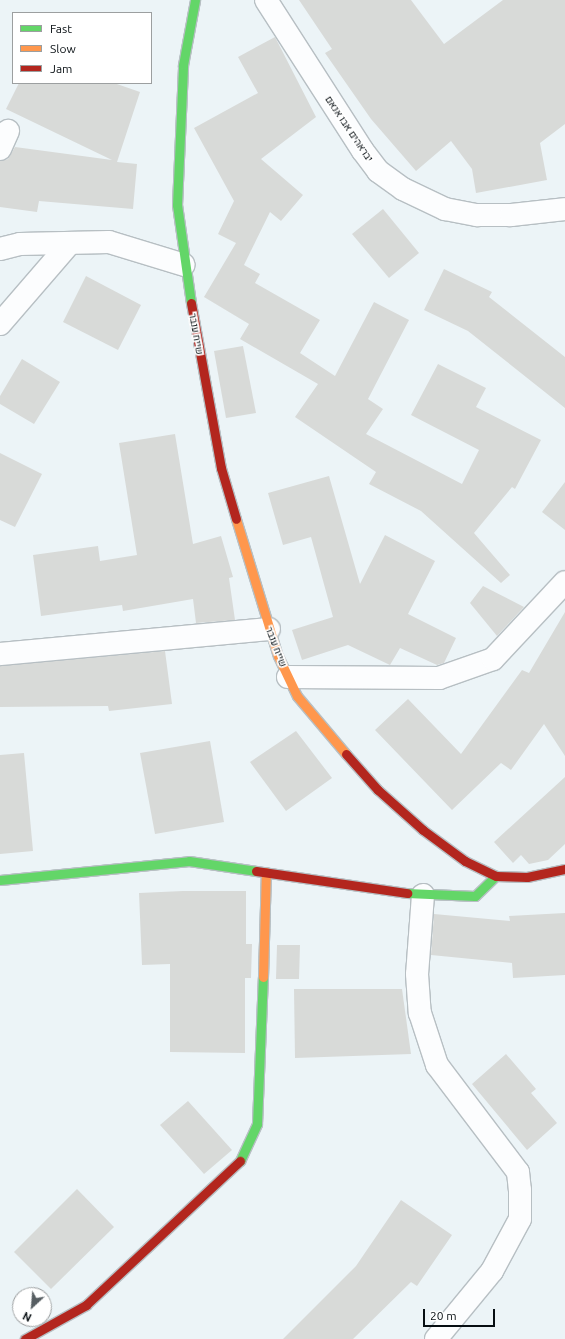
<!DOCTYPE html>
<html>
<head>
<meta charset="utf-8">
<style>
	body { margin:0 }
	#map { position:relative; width:565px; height:1339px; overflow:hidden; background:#ecf4f7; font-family:Ubuntu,Heebo,sans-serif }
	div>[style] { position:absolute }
	.building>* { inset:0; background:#d8dad8 }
	.roads { filter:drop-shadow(1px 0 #b7bfc3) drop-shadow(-1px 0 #b7bfc3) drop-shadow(0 1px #b7bfc3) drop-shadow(0 -1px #b7bfc3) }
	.street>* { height:22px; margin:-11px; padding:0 11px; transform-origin:11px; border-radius:11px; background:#fcfdfe }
	.fast>* { height:9px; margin:-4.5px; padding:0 4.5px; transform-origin:4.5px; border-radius:4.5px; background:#63d668 }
	.slow>* { height:9px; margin:-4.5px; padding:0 4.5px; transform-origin:4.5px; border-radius:4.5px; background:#ff974d }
	.jam>* { height:9px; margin:-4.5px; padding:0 4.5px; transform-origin:4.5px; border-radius:4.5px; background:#b3261e }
	span { translate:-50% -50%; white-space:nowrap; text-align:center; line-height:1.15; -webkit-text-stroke:3.5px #fff; paint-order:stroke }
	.street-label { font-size:10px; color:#070e12 }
	.legend { position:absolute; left:12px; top:12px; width:140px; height:72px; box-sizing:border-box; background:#fff; border:1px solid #9c9fa0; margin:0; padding:5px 7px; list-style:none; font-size:12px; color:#070e12 }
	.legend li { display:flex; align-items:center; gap:8px; height:20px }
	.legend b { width:20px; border:1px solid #9c9fa0 }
	.north { position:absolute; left:12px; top:1287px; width:40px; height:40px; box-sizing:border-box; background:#fff; border:1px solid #9c9fa0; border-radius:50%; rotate:206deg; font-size:11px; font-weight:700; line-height:16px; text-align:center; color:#070e12 }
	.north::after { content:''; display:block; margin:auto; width:14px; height:18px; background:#575e62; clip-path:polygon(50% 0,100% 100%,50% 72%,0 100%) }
	.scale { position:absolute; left:423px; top:1309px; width:72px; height:18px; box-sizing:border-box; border:2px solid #070e12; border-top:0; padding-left:5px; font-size:12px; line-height:14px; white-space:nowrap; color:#070e12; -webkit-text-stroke:3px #fff; paint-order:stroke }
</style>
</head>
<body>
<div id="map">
	<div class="building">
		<i style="clip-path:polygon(299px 0,411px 0,444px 44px,503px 0,565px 0,565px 124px,540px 143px,547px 180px,476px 193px,472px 169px,451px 141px,416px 171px,371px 119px,325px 53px,332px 49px)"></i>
		<i style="clip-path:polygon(275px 37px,316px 117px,261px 159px,303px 195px,281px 221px,270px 212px,244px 265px,260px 274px,255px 283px,320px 320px,300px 353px,335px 376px,374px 302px,409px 320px,368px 399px,383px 409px,366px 434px,462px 484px,479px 450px,411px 415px,438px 364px,486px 388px,476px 407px,541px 440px,515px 489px,512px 487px,474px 533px,510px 575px,501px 583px,421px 511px,369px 484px,376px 472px,295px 417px,318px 384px,240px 339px,249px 324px,204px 297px,236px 243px,218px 234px,234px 201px,194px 128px,258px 93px,238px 57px)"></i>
		<i style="clip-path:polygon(19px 83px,114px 83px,140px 92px,117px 162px,137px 164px,133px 209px,39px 201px,37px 212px,0 207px,0 161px,8px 159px,15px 147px,112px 160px,6px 109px)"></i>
		<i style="clip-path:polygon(383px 209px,419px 253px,389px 278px,352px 234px)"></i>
		<i style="clip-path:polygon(444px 269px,492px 292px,489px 297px,565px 357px,565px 408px,468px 331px,424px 310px)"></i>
		<i style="clip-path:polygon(86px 276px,141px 305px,118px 350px,63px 322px)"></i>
		<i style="clip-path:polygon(243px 346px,256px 413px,226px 418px,214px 351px)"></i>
		<i style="clip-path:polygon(22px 359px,60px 382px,34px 424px,0 404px,0 396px)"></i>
		<i style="clip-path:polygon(175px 434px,193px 544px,221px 536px,233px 577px,229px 578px,235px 620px,196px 623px,193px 599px,123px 611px,122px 605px,41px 616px,33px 555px,98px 546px,100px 561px,137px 555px,119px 443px)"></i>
		<i style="clip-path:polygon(0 453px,42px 474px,15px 527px,0 520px)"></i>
		<i style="clip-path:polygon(329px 476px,360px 584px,385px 535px,435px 561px,408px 614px,456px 638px,444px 663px,437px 665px,400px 648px,390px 665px,348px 645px,302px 660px,292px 630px,333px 617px,311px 537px,283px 545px,268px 493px)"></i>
		<i style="clip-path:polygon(565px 482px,565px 530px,542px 512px)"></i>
		<i style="clip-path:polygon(483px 586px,524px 607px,497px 636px,470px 603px)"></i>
		<i style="clip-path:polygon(565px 612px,565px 756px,544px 724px,511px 770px,501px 763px,452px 810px,375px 730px,408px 699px,461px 754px,522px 670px,529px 673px)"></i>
		<i style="clip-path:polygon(165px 651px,172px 704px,109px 711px,108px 706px,0 707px,0 666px)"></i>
		<i style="clip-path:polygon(296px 731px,332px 778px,286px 811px,250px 762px)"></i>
		<i style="clip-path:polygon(210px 741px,224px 822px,155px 834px,140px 753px)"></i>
		<i style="clip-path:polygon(24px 753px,33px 851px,0 854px,0 755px)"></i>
		<i style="clip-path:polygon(565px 777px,565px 844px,548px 860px,529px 864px,521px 855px,513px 863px,494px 842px)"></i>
		<i style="clip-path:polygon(183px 891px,246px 891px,246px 944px,252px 944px,251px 978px,245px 978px,245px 1053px,170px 1052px,170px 964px,142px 965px,139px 893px)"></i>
		<i style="clip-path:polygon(565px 913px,565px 975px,513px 978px,512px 963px,431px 955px,434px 914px,510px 921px,509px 916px)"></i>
		<i style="clip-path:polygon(277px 945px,300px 945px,299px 979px,276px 979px)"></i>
		<i style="clip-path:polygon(294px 989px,402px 989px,411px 1054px,295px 1058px)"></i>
		<i style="clip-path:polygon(506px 1054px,536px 1089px,531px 1093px,557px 1123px,527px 1150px,472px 1084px)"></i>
		<i style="clip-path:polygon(188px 1101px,232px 1150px,204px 1174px,160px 1125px)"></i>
		<i style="clip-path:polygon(77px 1189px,114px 1227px,51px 1289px,14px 1252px)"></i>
		<i style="clip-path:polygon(401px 1200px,452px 1235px,417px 1286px,411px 1282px,353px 1339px,283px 1339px,356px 1266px)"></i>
	</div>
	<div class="roads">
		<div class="street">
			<i style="left:266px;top:0;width:179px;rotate:57.3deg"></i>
			<i style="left:363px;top:151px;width:25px;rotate:53deg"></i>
			<i style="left:378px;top:171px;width:31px;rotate:36deg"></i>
			<i style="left:403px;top:189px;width:47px;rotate:25.5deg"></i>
			<i style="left:445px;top:209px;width:33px;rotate:11deg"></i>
			<i style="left:477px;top:215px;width:34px"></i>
			<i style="left:511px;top:215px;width:54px;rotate:-6.3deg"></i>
			<i style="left:0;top:149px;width:20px;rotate:-66deg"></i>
			<i style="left:0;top:249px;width:21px;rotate:-14deg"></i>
			<i style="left:20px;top:244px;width:89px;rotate:-1.3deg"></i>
			<i style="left:109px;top:242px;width:78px;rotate:17deg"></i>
			<i style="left:0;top:324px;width:107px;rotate:-49.2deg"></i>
			<i style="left:0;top:654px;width:270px;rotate:-5.3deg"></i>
			<i style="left:288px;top:677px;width:151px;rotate:0.4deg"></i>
			<i style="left:439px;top:678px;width:57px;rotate:-19.4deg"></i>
			<i style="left:493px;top:659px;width:105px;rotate:-46.9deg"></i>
			<i style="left:423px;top:895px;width:79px;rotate:94.3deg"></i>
			<i style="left:417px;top:974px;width:39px;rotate:86deg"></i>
			<i style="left:420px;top:1013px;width:55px;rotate:71.9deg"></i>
			<i style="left:437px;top:1065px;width:134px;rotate:52.9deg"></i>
			<i style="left:518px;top:1172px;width:18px;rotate:84deg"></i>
			<i style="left:520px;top:1190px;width:29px;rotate:90deg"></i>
			<i style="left:520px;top:1219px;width:59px;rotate:118.3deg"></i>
			<i style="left:492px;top:1271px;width:88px;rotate:129.5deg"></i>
		</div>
		<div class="fast">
			<i style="left:191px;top:303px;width:99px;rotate:-98.1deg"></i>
			<i style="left:177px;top:205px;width:140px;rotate:-87.5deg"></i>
			<i style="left:183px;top:65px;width:66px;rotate:-79.5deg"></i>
			<i style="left:0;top:880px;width:190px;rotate:-5.7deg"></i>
			<i style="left:189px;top:861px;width:68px;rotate:8.5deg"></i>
			<i style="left:407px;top:893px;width:68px;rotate:2.5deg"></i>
			<i style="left:475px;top:896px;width:29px;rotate:-44deg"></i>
			<i style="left:240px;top:1161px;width:41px;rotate:-65.3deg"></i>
			<i style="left:257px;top:1124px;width:147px;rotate:-87.7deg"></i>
		</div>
		<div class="slow">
			<i style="left:236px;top:519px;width:143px;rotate:73deg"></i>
			<i style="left:278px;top:656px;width:44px;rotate:64.6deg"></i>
			<i style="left:297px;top:696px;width:76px;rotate:49.8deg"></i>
			<i style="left:263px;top:977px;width:105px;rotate:-88.4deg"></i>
		</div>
		<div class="jam">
			<i style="left:191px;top:303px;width:168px;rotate:79.7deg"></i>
			<i style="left:221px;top:468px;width:53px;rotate:73.6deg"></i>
			<i style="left:346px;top:754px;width:48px;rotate:48.4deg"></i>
			<i style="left:378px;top:790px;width:60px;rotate:41.6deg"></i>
			<i style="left:423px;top:830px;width:52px;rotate:36.4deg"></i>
			<i style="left:465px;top:861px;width:34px;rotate:26deg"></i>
			<i style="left:496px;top:876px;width:31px;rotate:2deg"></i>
			<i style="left:527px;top:877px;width:39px;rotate:-12deg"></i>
			<i style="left:256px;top:871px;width:153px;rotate:8.3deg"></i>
			<i style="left:25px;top:1339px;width:70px;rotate:-29.1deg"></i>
			<i style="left:86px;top:1305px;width:211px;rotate:-43.1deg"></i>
		</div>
	</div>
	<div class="street-label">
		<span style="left:349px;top:129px;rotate:56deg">יבראהים אבו אנאם</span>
		<span style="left:196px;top:334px;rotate:80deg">שייח ענבר</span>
		<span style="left:276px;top:647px;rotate:69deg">שייח ענבר</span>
	</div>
	<ul class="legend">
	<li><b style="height:5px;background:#63d668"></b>Fast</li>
	<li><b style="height:5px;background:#ff974d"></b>Slow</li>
	<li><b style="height:5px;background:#b3261e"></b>Jam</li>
	</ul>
	<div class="north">N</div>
	<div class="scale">20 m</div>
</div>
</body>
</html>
